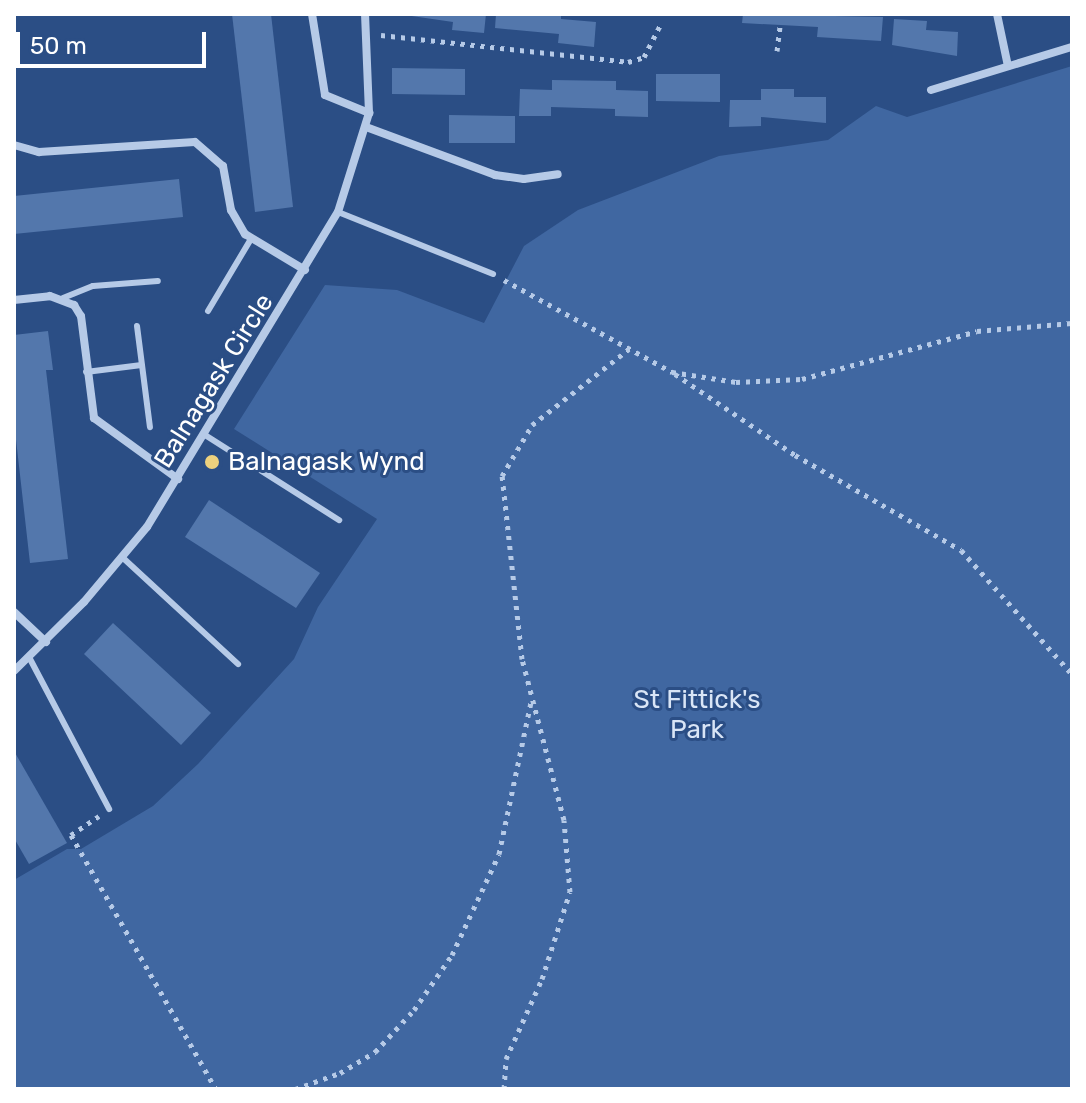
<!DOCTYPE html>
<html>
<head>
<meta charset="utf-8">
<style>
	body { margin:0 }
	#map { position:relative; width:1086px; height:1103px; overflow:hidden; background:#2b4e85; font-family:Rubik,sans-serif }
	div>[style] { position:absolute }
	.green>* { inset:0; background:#4067a1 }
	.building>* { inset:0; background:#5377ac }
	.path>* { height:5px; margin-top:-2.5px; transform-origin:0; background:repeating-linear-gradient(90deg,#b6cae7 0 4px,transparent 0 10px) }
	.service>* { height:6px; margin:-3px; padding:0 3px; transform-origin:3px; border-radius:3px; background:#b6cae7 }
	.minor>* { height:8px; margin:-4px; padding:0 4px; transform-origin:4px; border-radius:4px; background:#b6cae7 }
	.dots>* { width:22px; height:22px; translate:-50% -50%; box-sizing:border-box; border:4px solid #2b4e85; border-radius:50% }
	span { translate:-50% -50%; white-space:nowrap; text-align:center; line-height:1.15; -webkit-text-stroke:6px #2b4e85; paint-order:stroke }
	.street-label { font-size:26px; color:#fff }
	.poi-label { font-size:26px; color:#fff }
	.left { translate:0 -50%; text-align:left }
	.park-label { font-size:26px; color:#d9e5f6 }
	.frame { position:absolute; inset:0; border:16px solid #fff; pointer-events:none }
	.scale { position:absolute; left:16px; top:32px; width:190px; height:36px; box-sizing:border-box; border:4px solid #fff; border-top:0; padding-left:10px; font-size:24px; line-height:28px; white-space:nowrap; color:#fff; -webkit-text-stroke:6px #2b4e85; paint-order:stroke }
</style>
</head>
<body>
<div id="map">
	<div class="green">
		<i style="clip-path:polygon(1072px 66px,1072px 1089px,14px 1089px,14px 880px,67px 849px,81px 849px,153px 806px,198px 764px,294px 659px,318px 607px,377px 519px,234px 429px,325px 285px,397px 290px,484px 323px,524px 246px,578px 210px,719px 156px,828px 140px,876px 106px,907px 117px)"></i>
	</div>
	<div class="building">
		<i style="clip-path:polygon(232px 14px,271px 14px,293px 207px,255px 212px)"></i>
		<i style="clip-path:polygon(398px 14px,486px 14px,484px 33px,452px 30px,453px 22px)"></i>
		<i style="clip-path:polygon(496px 14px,561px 14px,561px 19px,596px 22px,594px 47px,558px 43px,559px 34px,495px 28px)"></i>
		<i style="clip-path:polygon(743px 14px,883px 17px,881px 41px,817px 37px,818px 27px,742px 23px)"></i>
		<i style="clip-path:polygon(894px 19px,927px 21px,926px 30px,958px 32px,957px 56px,892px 45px)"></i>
		<i style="clip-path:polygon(392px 68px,465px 69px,465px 95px,392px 94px)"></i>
		<i style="clip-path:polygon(656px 74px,720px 74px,720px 102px,656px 101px)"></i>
		<i style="clip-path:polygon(552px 80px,616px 81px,616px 90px,648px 91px,648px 117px,615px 116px,615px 109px,551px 107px,551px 116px,519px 116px,520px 89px,552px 90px)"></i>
		<i style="clip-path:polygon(761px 89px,794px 89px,794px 97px,826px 97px,826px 123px,761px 117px,761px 126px,729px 127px,730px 100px,761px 100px)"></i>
		<i style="clip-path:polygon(449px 115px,515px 116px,515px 143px,449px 143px)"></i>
		<i style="clip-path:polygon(179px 179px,183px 217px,14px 234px,14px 196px)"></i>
		<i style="clip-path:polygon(48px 331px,53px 370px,46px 370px,68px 559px,30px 563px,14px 422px,14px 335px)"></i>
		<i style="clip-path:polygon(209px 500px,320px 573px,296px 608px,185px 537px)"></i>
		<i style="clip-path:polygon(113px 623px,211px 713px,181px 745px,84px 654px)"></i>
		<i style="clip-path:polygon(14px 751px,67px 843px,29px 864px,14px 838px)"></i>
	</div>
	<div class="path">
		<i style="left:381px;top:35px;width:248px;rotate:6.2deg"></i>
		<i style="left:628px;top:62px;width:17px;rotate:-17deg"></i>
		<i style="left:644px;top:57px;width:35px;rotate:-63deg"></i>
		<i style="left:777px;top:51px;width:26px;rotate:-83deg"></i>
		<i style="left:504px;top:280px;width:192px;rotate:28.7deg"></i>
		<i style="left:672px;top:372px;width:65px;rotate:8.9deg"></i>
		<i style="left:736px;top:382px;width:66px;rotate:-2.6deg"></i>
		<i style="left:802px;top:379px;width:181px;rotate:-15.3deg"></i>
		<i style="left:977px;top:331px;width:95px;rotate:-4.8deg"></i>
		<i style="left:675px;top:374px;width:145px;rotate:34deg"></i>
		<i style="left:795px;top:455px;width:191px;rotate:29.8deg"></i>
		<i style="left:961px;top:550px;width:166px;rotate:48.2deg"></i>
		<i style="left:99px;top:816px;width:34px;rotate:146deg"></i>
		<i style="left:71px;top:835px;width:292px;rotate:60.3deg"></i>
		<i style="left:295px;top:1089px;width:48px;rotate:-19.6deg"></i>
		<i style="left:340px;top:1073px;width:41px;rotate:-31deg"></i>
		<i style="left:375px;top:1052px;width:57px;rotate:-47.1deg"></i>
		<i style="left:414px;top:1010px;width:67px;rotate:-55.4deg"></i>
		<i style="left:452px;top:955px;width:111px;rotate:-65deg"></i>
		<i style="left:499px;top:854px;width:155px;rotate:-78.1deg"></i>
		<i style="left:504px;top:1089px;width:30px;rotate:-86deg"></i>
		<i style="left:506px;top:1059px;width:88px;rotate:-65.8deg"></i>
		<i style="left:542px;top:979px;width:91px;rotate:-72.2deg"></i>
		<i style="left:570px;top:892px;width:72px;rotate:-94.8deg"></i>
		<i style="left:564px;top:820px;width:166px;rotate:-104.6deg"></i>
		<i style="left:522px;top:659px;width:184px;rotate:-96.2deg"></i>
		<i style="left:502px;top:476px;width:59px;rotate:-59.5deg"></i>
		<i style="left:532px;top:425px;width:123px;rotate:-38.1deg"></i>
	</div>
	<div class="service">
		<i style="left:338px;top:212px;width:167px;rotate:21.8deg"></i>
		<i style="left:63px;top:298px;width:32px;rotate:-22deg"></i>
		<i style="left:93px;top:286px;width:65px;rotate:-4.4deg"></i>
		<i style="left:208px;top:311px;width:84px;rotate:-59.2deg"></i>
		<i style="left:137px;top:326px;width:102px;rotate:82.7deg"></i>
		<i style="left:86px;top:372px;width:56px;rotate:-7.1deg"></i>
		<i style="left:205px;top:435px;width:159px;rotate:32.4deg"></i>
		<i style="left:122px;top:557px;width:158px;rotate:42.7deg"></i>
		<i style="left:29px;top:657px;width:172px;rotate:62.2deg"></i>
	</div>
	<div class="minor">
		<i style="left:312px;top:14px;width:82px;rotate:80.9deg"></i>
		<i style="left:325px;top:95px;width:48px;rotate:22.2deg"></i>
		<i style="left:997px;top:14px;width:53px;rotate:78.1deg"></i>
		<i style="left:931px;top:90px;width:147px;rotate:-17deg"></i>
		<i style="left:366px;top:127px;width:138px;rotate:20.4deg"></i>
		<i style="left:495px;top:175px;width:29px;rotate:8deg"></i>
		<i style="left:524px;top:179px;width:34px;rotate:-8deg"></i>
		<i style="left:14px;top:145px;width:26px;rotate:16deg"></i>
		<i style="left:39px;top:152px;width:156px;rotate:-3.7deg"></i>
		<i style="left:195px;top:142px;width:37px;rotate:41deg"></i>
		<i style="left:223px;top:166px;width:45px;rotate:79.7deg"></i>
		<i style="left:231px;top:210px;width:28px;rotate:60deg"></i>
		<i style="left:245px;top:234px;width:70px;rotate:31deg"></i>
		<i style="left:14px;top:300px;width:36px;rotate:-6deg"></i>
		<i style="left:50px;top:296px;width:26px;rotate:21deg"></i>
		<i style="left:74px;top:305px;width:13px;rotate:58deg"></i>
		<i style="left:81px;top:316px;width:103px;rotate:82.7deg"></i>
		<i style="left:94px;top:418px;width:104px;rotate:36deg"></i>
		<i style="left:14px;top:612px;width:44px;rotate:43.2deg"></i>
		<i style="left:14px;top:671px;width:98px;rotate:-44.6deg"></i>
		<i style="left:84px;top:602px;width:98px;rotate:-50deg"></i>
		<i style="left:147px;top:527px;width:368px;rotate:-58.8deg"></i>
		<i style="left:338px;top:212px;width:104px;rotate:-72.6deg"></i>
		<i style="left:369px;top:113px;width:99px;rotate:-92.3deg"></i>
	</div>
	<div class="dots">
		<i style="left:212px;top:462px;background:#edd17e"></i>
	</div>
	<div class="street-label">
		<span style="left:214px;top:381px;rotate:-58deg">Balnagask Circle</span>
	</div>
	<div class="poi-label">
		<span class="left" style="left:228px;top:462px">Balnagask Wynd</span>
	</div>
	<div class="park-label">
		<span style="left:697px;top:715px">St Fittick's<br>Park</span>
	</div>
	<div class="frame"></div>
	<div class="scale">50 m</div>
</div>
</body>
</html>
